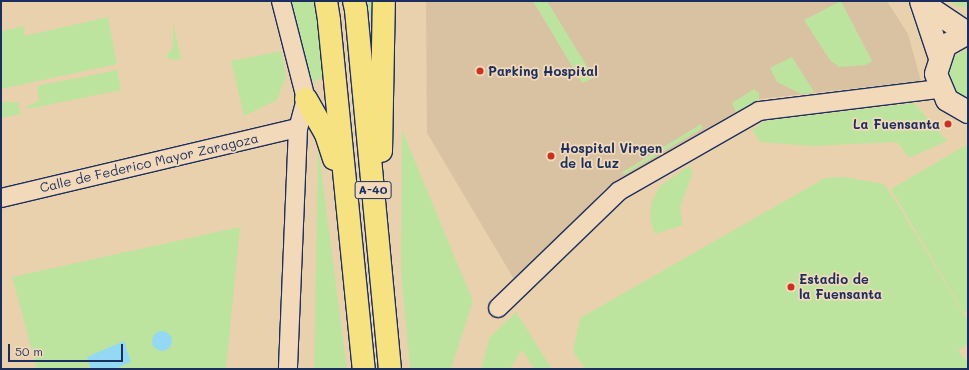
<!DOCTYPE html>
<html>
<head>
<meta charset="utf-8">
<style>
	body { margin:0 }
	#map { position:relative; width:969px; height:370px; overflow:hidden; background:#ead1ad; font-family:Mali,sans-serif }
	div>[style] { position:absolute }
	.built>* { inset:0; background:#d9c2a1 }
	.green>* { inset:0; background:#bde49f }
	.water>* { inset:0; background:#93d9f4 }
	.round { border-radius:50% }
	.roads { filter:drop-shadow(1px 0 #1b2f5e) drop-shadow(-1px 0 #1b2f5e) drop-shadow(0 1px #1b2f5e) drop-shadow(0 -1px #1b2f5e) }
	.minor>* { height:18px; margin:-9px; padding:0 9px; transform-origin:9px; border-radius:9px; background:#f2d9ba }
	.tertiary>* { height:22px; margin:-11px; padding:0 11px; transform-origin:11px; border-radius:11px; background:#f2d9ba }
	.primary>* { height:22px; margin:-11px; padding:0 11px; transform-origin:11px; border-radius:11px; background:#f7e281 }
	.motorway>* { height:22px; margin:-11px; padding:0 11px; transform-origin:11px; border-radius:11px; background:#f7e281 }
	.dots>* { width:11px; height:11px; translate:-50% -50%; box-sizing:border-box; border:2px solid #f2d9ba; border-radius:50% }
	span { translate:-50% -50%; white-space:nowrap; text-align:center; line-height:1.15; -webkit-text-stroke:3.5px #f2d9ba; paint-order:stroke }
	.shield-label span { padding:1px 3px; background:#f2d9ba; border:1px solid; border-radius:3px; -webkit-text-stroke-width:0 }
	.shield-label { font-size:12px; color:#1b2f5e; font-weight:700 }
	.poi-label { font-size:13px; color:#1b2f5e; font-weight:700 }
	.left { translate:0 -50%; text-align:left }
	.right { translate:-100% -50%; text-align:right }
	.street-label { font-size:13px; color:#1b2f5e }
	.frame { position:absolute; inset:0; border:2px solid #1b2f5e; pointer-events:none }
	.scale { position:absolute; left:8px; top:344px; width:115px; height:18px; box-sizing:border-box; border:2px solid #1b2f5e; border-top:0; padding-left:5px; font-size:12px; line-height:14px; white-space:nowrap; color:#1b2f5e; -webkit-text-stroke:3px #f2d9ba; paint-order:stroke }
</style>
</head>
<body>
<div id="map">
	<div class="built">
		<i style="clip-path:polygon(426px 1px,887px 1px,908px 34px,921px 81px,759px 99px,605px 189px,515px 281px,427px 133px)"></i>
	</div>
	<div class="green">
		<i style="clip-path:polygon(291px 1px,314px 1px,325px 76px,313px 82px,302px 58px)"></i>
		<i style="clip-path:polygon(368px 1px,376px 1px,375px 54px)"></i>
		<i style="clip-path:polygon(533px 1px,547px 1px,594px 78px,582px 83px)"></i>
		<i style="clip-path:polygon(841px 1px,872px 61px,866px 65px,839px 67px,830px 60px,804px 20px)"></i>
		<i style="clip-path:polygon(950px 1px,968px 1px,968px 7px,957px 7px)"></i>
		<i style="clip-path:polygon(108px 17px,117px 64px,1px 89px,1px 31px,25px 26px,24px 36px)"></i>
		<i style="clip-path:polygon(173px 22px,181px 59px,172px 60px,166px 57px,173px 47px)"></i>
		<i style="clip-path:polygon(968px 48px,968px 100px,956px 93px,948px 75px,954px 57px)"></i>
		<i style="clip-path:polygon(281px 51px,286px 76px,277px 100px,244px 116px,231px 61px)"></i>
		<i style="clip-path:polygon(792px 57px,814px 92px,801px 94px,777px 82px,770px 68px)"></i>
		<i style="clip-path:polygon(117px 70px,121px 90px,28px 109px,27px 106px,39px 101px,37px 86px)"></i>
		<i style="clip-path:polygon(754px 89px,759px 93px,759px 99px,736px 112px,732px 103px)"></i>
		<i style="clip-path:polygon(1px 102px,18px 102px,21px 114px,1px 118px)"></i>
		<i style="clip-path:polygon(914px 103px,947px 141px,909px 158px,897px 142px,812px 146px,760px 142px,752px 130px,765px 121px)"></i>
		<i style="clip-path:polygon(701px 124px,703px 128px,625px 174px,621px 173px)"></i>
		<i style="clip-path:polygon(402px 130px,473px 301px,451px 369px,410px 369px,401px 271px)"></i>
		<i style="clip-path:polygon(968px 144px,968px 311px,964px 313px,891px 189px)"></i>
		<i style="clip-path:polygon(318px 146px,343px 339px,347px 369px,314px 369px)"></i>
		<i style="clip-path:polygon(689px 166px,693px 172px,680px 207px,683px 225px,655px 234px,650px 220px,651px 203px,660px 186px)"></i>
		<i style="clip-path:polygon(844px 177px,884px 184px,894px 198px,968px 321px,968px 344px,958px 351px,967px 361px,968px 369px,585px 369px,573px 351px,580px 318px,825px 178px)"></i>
		<i style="clip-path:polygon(240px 227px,226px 369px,37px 369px,12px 277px)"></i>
		<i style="clip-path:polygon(516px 312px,552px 369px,534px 369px,522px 350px,510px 369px,481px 369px,490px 337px)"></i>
	</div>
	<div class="water">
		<i class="round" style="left:152px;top:331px;width:20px;height:20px"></i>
		<i style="clip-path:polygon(124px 341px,131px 362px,115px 369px,91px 369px,87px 357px)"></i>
	</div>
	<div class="roads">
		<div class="minor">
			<i style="left:281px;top:1px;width:101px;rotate:75.7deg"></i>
			<i style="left:306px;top:99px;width:30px;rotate:105deg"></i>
			<i style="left:298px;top:128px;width:241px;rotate:92.4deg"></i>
			<i style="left:1px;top:198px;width:305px;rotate:-13.3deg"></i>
			<i style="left:498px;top:308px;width:168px;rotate:-44deg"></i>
			<i style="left:619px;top:191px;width:161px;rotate:-29.7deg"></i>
			<i style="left:759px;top:111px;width:181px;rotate:-7deg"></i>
		</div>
		<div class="tertiary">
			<i style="left:921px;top:1px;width:57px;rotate:71.6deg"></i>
			<i style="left:922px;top:3px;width:54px;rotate:33.7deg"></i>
			<i style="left:968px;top:33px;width:26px;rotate:151deg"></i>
			<i style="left:945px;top:46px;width:29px;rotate:108deg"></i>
			<i style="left:936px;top:74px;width:28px;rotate:67deg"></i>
			<i style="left:947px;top:100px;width:24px;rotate:30deg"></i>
		</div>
		<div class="primary">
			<i style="left:356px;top:10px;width:361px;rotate:84.6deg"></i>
			<i style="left:329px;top:21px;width:350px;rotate:84.3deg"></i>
			<i style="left:306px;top:99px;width:40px;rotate:60.3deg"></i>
			<i style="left:326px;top:134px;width:26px;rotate:72deg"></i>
			<i style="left:381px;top:151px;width:150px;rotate:-88.9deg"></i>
		</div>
		<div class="motorway">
			<i style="left:326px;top:1px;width:20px;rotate:81deg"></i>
			<i style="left:354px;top:1px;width:9px;rotate:77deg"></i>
		</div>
	</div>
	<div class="dots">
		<i style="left:480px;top:71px;background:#c8321e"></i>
		<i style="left:948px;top:124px;background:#c8321e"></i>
		<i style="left:551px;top:156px;background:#c8321e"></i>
		<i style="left:791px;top:287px;background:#c8321e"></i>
	</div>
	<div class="shield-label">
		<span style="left:373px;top:190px">A-40</span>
	</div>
	<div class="poi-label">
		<span class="left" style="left:488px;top:71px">Parking Hospital</span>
		<span class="right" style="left:940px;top:124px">La Fuensanta</span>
		<span class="left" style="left:560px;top:156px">Hospital Virgen<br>de la Luz</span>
		<span class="left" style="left:799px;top:287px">Estadio de<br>la Fuensanta</span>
	</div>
	<div class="street-label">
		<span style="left:149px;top:163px;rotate:-13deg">Calle de Federico Mayor Zaragoza</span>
	</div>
	<div class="frame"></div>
	<div class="scale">50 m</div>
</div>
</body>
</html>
